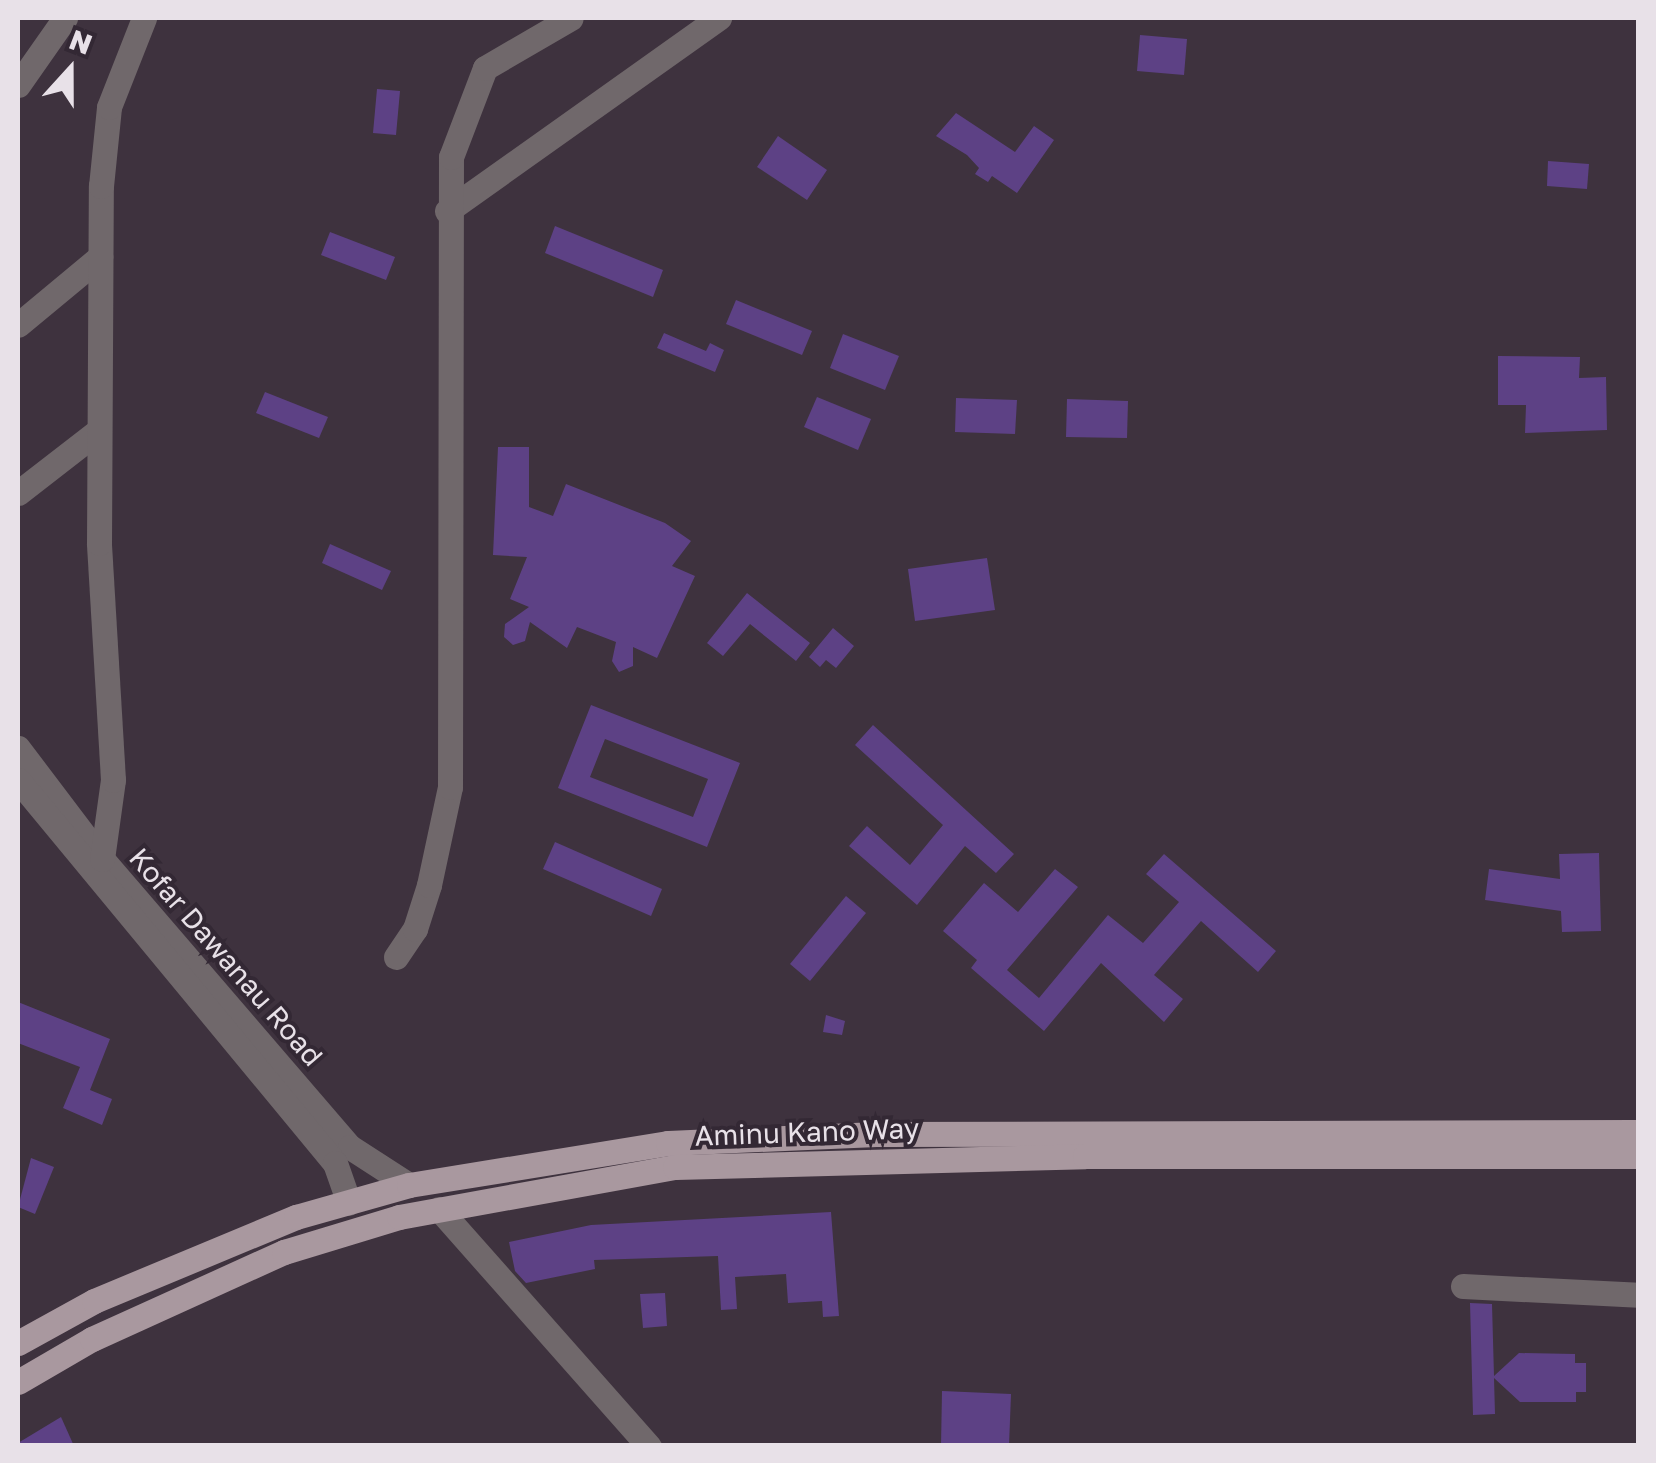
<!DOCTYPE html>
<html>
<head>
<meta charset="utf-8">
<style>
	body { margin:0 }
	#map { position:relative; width:1656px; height:1463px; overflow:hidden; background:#3e323e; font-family:"Golos Text",sans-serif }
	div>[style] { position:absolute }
	.building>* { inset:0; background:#5d4185 }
	.minor>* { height:25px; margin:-12.5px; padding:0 12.5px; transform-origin:12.5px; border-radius:12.5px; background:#70686b }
	.major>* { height:25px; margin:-12.5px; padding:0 12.5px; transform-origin:12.5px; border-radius:12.5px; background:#a9989f }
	span { translate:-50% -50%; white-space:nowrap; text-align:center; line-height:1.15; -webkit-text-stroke:8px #332834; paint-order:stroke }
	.street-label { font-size:28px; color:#e8e1e8 }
	.frame { position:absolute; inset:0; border:20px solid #e8e1e8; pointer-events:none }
	.north { position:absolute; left:20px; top:20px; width:100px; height:100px; -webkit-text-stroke:8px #332834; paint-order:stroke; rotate:21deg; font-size:28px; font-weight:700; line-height:40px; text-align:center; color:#e8e1e8 }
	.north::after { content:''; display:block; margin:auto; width:35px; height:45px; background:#e8e1e8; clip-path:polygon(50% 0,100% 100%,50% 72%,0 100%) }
</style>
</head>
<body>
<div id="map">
	<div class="building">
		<i style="clip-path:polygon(1140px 35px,1187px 39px,1184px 75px,1137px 71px)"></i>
		<i style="clip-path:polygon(377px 89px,400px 91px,396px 135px,373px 133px)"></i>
		<i style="clip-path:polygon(956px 113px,1015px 152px,1034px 126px,1054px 140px,1017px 193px,992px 176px,988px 182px,975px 174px,979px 168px,967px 155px,936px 136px)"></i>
		<i style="clip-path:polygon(778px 136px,827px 170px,807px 200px,757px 167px)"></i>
		<i style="clip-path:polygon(1548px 161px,1589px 164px,1587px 189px,1547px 186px)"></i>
		<i style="clip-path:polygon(555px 226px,663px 270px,653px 297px,545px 253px)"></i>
		<i style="clip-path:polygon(330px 232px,395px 257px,386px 280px,321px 255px)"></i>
		<i style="clip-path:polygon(736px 300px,812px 331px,802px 355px,726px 324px)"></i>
		<i style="clip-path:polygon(664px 333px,706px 351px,710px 343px,724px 350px,715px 372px,657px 348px)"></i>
		<i style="clip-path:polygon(843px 334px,899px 356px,885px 390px,830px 368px)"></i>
		<i style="clip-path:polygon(1498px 356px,1580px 357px,1579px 378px,1606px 377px,1607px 430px,1525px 433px,1526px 405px,1498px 405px)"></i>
		<i style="clip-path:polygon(265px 392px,328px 417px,319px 438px,256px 413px)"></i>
		<i style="clip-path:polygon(817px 397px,871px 419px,858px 450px,804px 427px)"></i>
		<i style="clip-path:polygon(956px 398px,1017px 400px,1015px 434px,955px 432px)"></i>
		<i style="clip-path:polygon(1067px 399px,1128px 401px,1127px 438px,1066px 437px)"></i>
		<i style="clip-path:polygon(498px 447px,529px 447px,529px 507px,553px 516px,566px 484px,665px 523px,691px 541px,672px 566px,695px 576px,657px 658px,633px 647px,633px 666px,619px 672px,612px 661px,616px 642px,577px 627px,567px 648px,530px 622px,525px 641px,513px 645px,504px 637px,505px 624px,529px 607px,510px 599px,527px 557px,493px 555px)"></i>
		<i style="clip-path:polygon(330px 544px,391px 571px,382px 590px,322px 563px)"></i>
		<i style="clip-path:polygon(987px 558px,995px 610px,915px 621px,908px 569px)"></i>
		<i style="clip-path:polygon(747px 593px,810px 643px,796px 661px,750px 624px,723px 656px,707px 643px)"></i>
		<i style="clip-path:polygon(833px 628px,854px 646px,836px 668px,826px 660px,820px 667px,809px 657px)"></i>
		<i style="clip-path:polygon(evenodd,591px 705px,740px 763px,707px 847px,558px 788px,591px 705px,605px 739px,708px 779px,693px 817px,590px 777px,605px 739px)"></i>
		<i style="clip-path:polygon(873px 725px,1014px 854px,996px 873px,965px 846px,917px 905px,849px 846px,867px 826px,910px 865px,943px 825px,855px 745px)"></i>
		<i style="clip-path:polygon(555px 842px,662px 889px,651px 916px,543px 869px)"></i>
		<i style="clip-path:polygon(1599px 853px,1601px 931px,1562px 932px,1561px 911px,1485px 900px,1489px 869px,1560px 879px,1559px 854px)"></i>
		<i style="clip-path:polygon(1164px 854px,1276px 951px,1258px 972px,1201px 921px,1154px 975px,1183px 999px,1164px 1022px,1101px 963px,1044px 1031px,971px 968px,977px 960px,943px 931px,984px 883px,1018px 912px,1055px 869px,1078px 887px,1007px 970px,1039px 998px,1108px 915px,1143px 943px,1179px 902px,1146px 874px)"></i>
		<i style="clip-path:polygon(846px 896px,866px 913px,810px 981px,790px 964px)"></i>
		<i style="clip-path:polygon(18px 1002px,110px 1039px,90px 1090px,112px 1099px,102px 1125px,63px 1108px,80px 1067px,18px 1043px)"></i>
		<i style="clip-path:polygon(826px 1015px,845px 1021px,842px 1035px,823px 1032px)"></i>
		<i style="clip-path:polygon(31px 1158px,54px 1167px,35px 1214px,18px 1207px)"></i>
		<i style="clip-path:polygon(831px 1212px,839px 1316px,823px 1317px,822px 1301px,788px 1303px,786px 1274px,735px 1277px,737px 1309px,721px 1310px,718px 1256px,594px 1260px,595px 1269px,526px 1283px,515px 1271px,509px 1242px,591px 1225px)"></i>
		<i style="clip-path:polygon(665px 1293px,667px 1326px,643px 1328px,640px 1294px)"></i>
		<i style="clip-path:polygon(1470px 1303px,1492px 1304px,1494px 1376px,1519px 1353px,1575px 1354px,1575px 1363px,1586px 1363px,1586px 1392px,1576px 1392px,1576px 1402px,1520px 1402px,1494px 1378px,1495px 1414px,1473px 1415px)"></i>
		<i style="clip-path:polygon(942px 1391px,1011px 1394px,1009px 1446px,941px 1446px)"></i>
		<i style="clip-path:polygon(61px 1417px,74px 1446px,18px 1446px,18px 1443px)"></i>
	</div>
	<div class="minor">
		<i style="left:18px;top:85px;width:82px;rotate:-55deg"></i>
		<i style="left:447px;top:211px;width:334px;rotate:-35.4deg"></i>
		<i style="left:18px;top:325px;width:107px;rotate:-39.7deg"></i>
		<i style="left:18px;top:493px;width:101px;rotate:-37.8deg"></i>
		<i style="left:18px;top:748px;width:139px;rotate:52.9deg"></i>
		<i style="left:102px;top:859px;width:380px;rotate:49.3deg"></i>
		<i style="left:350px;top:1147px;width:70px;rotate:32.8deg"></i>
		<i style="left:18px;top:780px;width:497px;rotate:50.4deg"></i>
		<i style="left:335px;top:1163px;width:42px;rotate:70.7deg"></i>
		<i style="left:102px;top:859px;width:80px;rotate:-82.1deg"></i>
		<i style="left:113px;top:780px;width:237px;rotate:-93.4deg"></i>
		<i style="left:99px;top:543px;width:357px;rotate:-89.7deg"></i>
		<i style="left:101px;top:186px;width:79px;rotate:-84.2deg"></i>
		<i style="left:109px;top:107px;width:96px;rotate:-68.5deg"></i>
		<i style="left:396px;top:957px;width:34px;rotate:-56deg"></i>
		<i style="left:415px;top:929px;width:46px;rotate:-72.3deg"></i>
		<i style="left:429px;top:885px;width:100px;rotate:-77.9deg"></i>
		<i style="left:450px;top:787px;width:630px;rotate:-89.91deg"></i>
		<i style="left:451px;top:157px;width:95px;rotate:-69.1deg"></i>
		<i style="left:485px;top:68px;width:99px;rotate:-30.2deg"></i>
		<i style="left:439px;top:1209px;width:317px;rotate:48.5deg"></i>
		<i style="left:1463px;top:1286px;width:175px;rotate:2.9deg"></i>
	</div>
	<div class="major">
		<i style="left:18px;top:1343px;width:87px;rotate:-28.9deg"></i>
		<i style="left:94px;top:1301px;width:219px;rotate:-22.6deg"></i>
		<i style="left:296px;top:1217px;width:117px;rotate:-15.8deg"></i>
		<i style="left:409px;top:1185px;width:262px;rotate:-9.2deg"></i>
		<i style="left:668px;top:1143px;width:208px;rotate:-2.5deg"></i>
		<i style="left:876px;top:1134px;width:762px;rotate:-0.15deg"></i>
		<i style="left:18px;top:1382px;width:86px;rotate:-30.2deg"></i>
		<i style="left:92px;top:1339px;width:211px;rotate:-24.4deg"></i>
		<i style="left:284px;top:1252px;width:120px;rotate:-16.9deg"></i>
		<i style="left:399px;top:1217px;width:280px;rotate:-10.3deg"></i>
		<i style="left:675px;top:1167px;width:410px;rotate:-1.5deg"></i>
		<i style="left:1085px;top:1156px;width:553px"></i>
	</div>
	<div class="street-label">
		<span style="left:226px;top:957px;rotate:49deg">Kofar Dawanau Road</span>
		<span style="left:807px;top:1132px;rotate:-2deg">Aminu Kano Way</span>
	</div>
	<div class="frame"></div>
	<div class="north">N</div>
</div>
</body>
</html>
